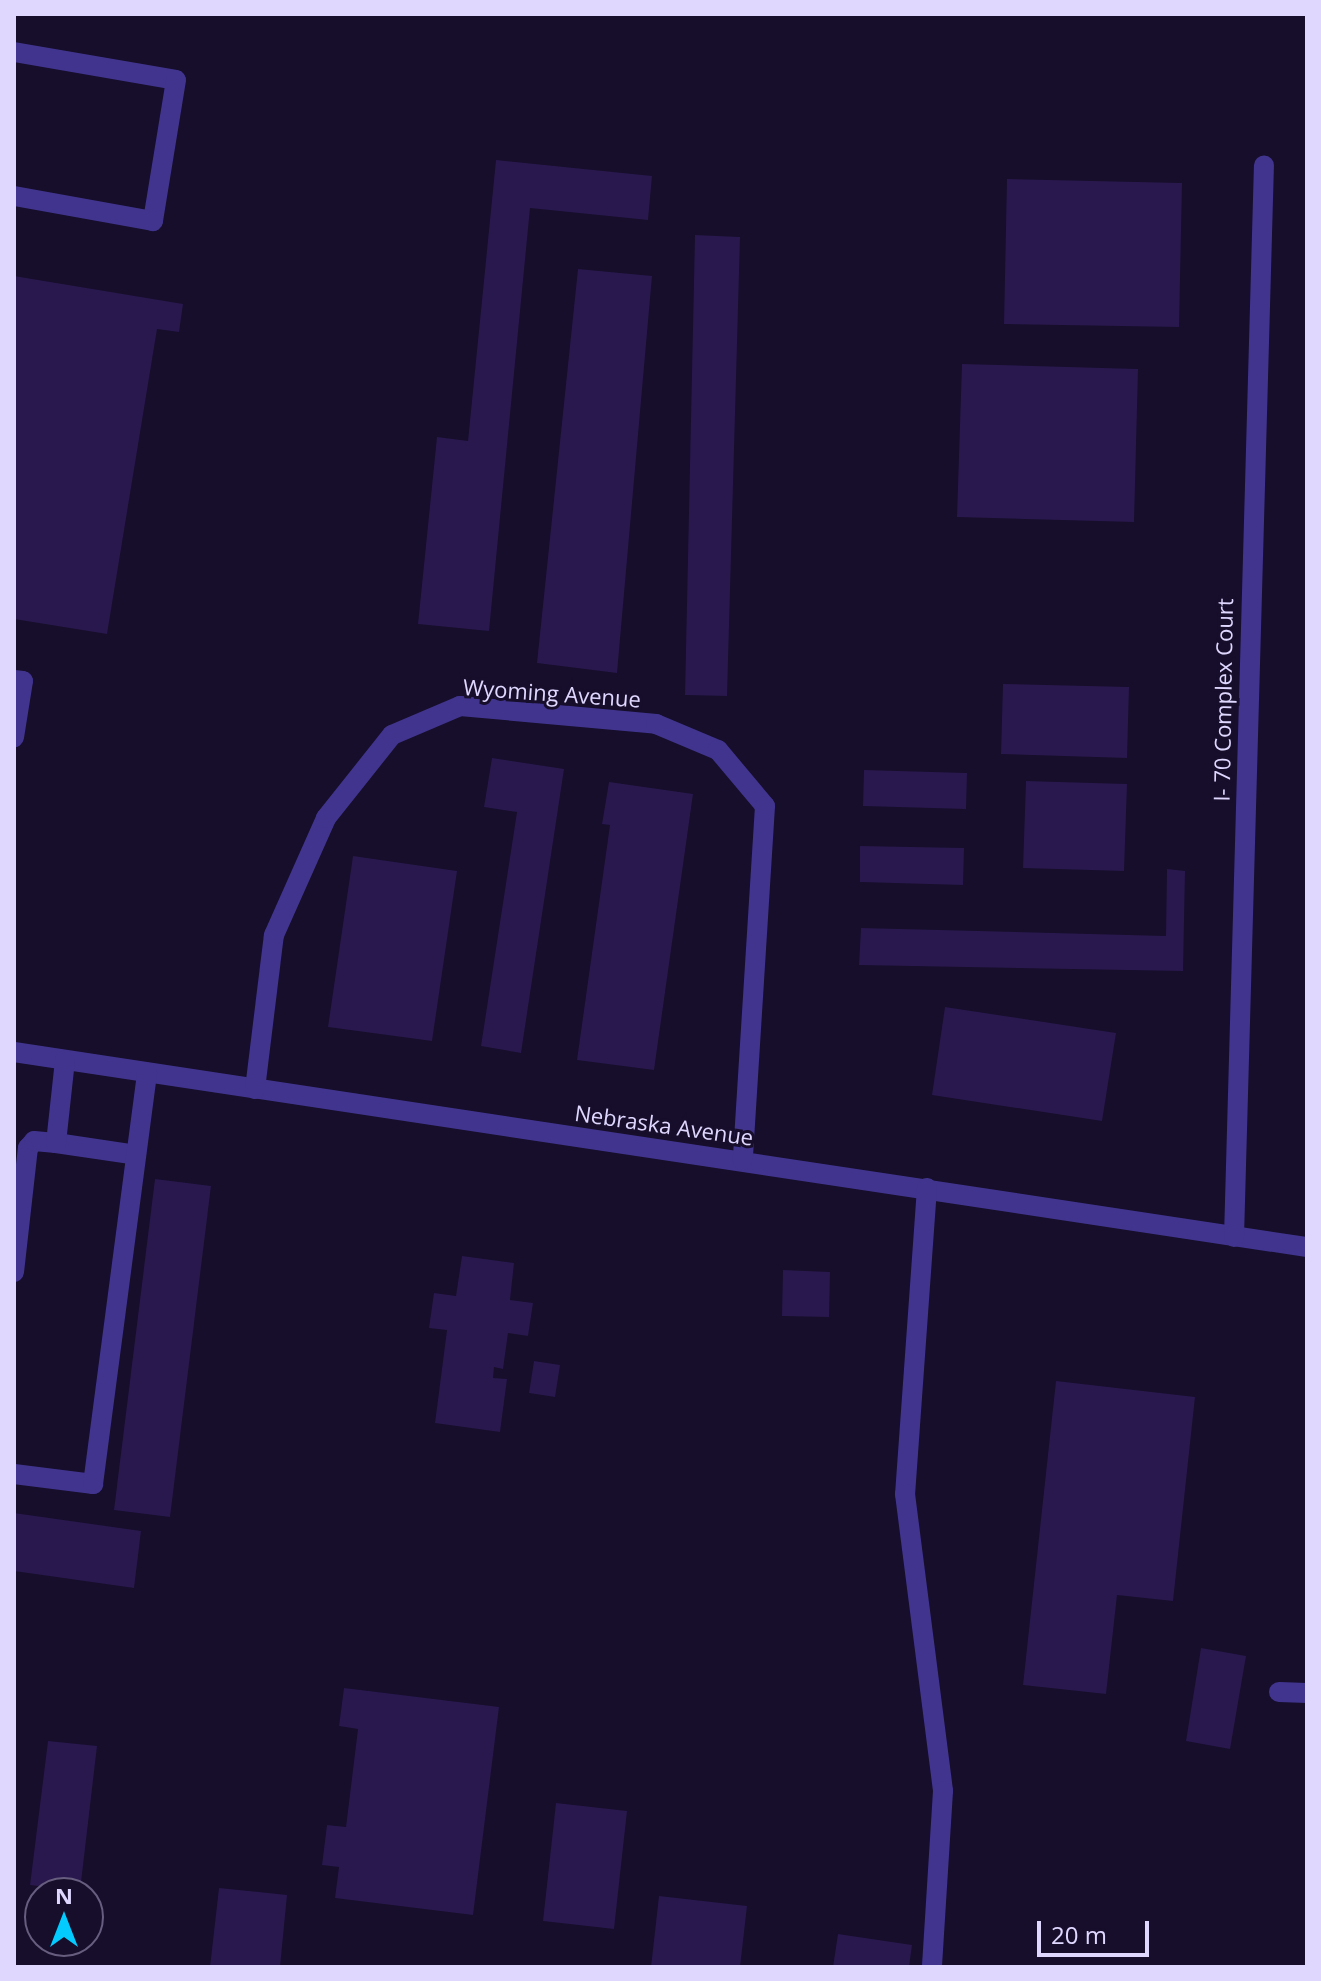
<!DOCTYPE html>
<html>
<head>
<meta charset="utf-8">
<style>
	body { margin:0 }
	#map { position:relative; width:1321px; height:1981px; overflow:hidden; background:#160e2a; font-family:"Open Sans",sans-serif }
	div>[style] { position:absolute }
	.building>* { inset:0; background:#29184d }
	.minor>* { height:20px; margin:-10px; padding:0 10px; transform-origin:10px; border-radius:10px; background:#41348e }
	span { translate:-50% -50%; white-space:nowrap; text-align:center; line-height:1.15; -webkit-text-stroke:6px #160e2a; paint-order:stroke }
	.street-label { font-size:22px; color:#e0d7ff }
	.frame { position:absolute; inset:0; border:16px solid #e0d7ff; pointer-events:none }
	.north { position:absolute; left:24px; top:1877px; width:80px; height:80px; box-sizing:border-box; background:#160e2a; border:2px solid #675e7f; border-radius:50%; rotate:0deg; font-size:22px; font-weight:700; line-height:32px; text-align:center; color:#e0d7ff }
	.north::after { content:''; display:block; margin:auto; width:28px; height:36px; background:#03caff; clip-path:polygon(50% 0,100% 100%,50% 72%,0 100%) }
	.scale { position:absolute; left:1037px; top:1921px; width:112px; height:36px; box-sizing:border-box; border:4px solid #e0d7ff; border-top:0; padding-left:10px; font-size:24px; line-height:28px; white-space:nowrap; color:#e0d7ff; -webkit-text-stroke:6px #160e2a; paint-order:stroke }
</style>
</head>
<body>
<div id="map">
	<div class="building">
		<i style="clip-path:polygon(496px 160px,652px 176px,648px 220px,530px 208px,489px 631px,418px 624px,437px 437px,468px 441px)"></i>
		<i style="clip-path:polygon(1007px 179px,1182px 183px,1179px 327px,1004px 324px)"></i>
		<i style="clip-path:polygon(695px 235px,740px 237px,727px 696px,685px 695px)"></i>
		<i style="clip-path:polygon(578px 269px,652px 276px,617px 673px,537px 663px)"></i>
		<i style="clip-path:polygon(14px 276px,183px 304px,179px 332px,157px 329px,107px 634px,14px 619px)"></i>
		<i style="clip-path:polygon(962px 364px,1138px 369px,1134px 522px,957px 517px)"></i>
		<i style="clip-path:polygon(1003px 684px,1129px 687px,1127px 758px,1001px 754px)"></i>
		<i style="clip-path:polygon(492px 758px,564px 769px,521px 1053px,481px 1046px,517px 812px,484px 807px)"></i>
		<i style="clip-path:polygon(864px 770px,967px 773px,966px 809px,863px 806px)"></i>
		<i style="clip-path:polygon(1026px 781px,1127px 784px,1124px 871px,1023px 868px)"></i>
		<i style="clip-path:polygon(609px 782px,693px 794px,654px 1070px,577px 1060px,610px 825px,602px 824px)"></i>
		<i style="clip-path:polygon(860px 846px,964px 848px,963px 885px,860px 882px)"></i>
		<i style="clip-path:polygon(353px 856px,457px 871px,432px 1041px,328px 1027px)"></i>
		<i style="clip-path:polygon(1167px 869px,1185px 871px,1183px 971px,859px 965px,861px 928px,1166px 936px)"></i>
		<i style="clip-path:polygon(945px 1007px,1116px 1033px,1102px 1121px,932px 1095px)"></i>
		<i style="clip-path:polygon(155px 1179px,211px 1186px,170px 1517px,114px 1510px)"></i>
		<i style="clip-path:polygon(462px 1256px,514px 1263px,510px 1300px,533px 1303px,528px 1336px,508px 1333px,503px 1369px,494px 1367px,493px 1378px,507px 1379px,500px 1432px,435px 1423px,447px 1330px,429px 1328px,434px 1293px,456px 1296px)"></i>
		<i style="clip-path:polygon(783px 1270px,830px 1272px,829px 1317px,782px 1316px)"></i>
		<i style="clip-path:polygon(534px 1361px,560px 1365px,555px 1397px,529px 1393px)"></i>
		<i style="clip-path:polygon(1056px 1381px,1195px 1397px,1173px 1601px,1117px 1595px,1106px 1694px,1023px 1685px)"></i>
		<i style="clip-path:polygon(14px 1513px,141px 1531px,134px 1588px,14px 1571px)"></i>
		<i style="clip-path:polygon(1201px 1648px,1246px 1656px,1230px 1749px,1186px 1741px)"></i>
		<i style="clip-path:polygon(344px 1688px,499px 1707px,473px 1915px,335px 1898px,339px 1867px,322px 1865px,327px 1825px,346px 1827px,358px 1729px,339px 1726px)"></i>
		<i style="clip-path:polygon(48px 1741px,97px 1746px,80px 1891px,30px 1885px)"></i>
		<i style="clip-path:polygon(556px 1803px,627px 1811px,614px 1929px,543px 1921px)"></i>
		<i style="clip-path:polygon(219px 1888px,287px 1895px,280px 1967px,210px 1967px)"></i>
		<i style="clip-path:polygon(659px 1896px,747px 1906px,740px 1967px,651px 1967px)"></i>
		<i style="clip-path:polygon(838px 1934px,912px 1945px,909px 1967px,833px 1967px)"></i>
	</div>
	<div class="minor">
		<i style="left:14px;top:52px;width:164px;rotate:9.8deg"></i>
		<i style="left:176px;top:80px;width:143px;rotate:99.3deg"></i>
		<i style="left:153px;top:221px;width:141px;rotate:-169.8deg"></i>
		<i style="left:14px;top:680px;width:9px;rotate:6deg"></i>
		<i style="left:23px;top:681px;width:57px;rotate:99.1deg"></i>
		<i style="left:14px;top:1052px;width:1308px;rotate:8.58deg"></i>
		<i style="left:255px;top:1089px;width:155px;rotate:-83deg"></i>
		<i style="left:274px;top:935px;width:128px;rotate:-66deg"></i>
		<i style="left:326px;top:818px;width:106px;rotate:-51.5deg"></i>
		<i style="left:392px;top:735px;width:74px;rotate:-23.1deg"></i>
		<i style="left:460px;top:706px;width:197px;rotate:5.2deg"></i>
		<i style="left:656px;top:724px;width:67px;rotate:22.8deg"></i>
		<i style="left:718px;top:750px;width:73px;rotate:50deg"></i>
		<i style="left:765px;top:806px;width:355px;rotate:93.6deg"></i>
		<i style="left:56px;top:1143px;width:81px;rotate:8.5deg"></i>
		<i style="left:927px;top:1188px;width:307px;rotate:94.1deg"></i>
		<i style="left:905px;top:1494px;width:299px;rotate:82.7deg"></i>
		<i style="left:943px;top:1791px;width:176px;rotate:93.6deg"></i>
		<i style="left:1234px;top:1237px;width:1072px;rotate:-88.4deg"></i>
		<i style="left:14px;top:1272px;width:125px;rotate:-83.6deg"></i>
		<i style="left:28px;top:1148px;width:9px;rotate:-49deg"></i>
		<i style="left:34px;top:1141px;width:22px;rotate:5deg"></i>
		<i style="left:56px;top:1143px;width:83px;rotate:-83.8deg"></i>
		<i style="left:14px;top:1474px;width:80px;rotate:7.2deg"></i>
		<i style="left:93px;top:1484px;width:415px;rotate:-82.5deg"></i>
		<i style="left:1279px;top:1692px;width:28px;rotate:2deg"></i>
	</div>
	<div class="street-label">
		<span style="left:552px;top:693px;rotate:4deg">Wyoming Avenue</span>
		<span style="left:1223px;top:700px;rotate:-89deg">I- 70 Complex Court</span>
		<span style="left:664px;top:1125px;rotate:8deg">Nebraska Avenue</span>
	</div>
	<div class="frame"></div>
	<div class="north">N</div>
	<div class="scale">20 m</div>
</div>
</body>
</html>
